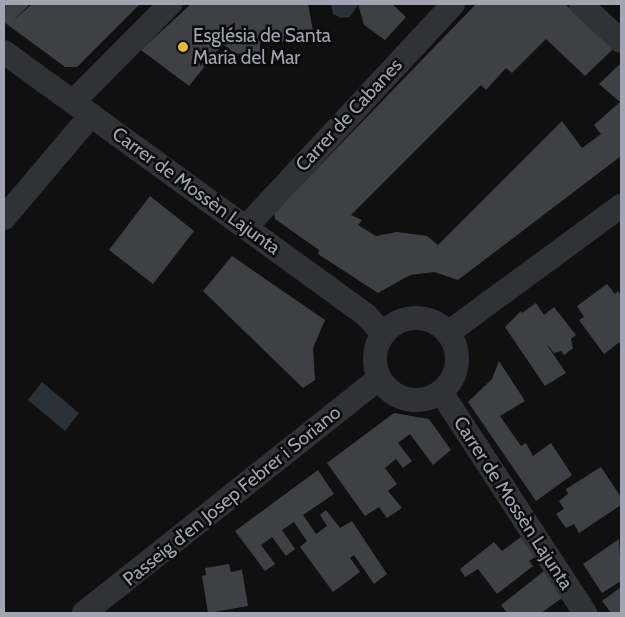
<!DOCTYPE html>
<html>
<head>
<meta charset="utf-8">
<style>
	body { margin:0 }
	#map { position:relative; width:625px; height:617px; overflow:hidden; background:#101011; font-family:Cabin,sans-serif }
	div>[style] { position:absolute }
	.water>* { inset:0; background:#2b3139 }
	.building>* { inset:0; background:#3f4044 }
	.minor>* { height:24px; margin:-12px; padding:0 12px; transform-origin:12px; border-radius:12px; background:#313236 }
	.minor>.ring { margin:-12px; padding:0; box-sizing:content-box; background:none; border:24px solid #313236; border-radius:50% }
	.dots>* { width:14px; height:14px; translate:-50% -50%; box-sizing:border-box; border:2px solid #0b0b0c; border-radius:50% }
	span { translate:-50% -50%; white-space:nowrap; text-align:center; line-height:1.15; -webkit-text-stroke:5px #0b0b0c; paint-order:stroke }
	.poi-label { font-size:19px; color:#a2a5b1 }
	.left { translate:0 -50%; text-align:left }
	.street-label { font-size:19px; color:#a2a5b1 }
	.frame { position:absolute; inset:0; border:5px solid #a2a5b1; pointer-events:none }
</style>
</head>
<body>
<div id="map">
	<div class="water">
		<i style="clip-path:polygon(331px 4px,357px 4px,357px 6px,350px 17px,341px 18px,333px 14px)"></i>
		<i style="clip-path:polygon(42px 382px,79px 413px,65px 431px,28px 400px)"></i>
	</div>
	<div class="building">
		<i style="clip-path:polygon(4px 4px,30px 4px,13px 21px,32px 4px,140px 4px,77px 67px,65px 67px,4px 22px)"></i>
		<i style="clip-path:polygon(191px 4px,308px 4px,315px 41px,260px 43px,261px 57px,234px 53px,223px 44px,189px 86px,141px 50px)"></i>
		<i style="clip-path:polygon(358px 4px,392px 4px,406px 17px,385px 40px,364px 25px)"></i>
		<i style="clip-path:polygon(476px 4px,565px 4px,613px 49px,585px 76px,546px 39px,512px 73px,506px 68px,486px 90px,481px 85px,351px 215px,362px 220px,358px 225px,376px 236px,397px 232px,427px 236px,438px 245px,562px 121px,582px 148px,601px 134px,594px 125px,620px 102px,599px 84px,621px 63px,621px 156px,458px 280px,434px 272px,410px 275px,378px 293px,318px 254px,319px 250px,275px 219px,274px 213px)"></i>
		<i style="clip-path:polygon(150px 196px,194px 231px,153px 284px,109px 250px)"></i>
		<i style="clip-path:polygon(232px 256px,325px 320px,313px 348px,315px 380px,303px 388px,203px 291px)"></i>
		<i style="clip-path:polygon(607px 284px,615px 294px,618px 291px,621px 295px,621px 341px,604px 354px,579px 320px,584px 317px,577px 306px)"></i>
		<i style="clip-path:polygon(536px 303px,544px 315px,554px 307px,576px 335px,571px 339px,573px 348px,564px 355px,561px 351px,554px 353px,545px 342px,566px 373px,545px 386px,505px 327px,521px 311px,522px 313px)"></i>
		<i style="clip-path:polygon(499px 361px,525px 401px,500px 416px,521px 446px,526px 443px,533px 456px,551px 443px,572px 475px,536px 501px,468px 402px,492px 379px)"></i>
		<i style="clip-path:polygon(394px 413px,429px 419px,451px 450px,433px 465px,410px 434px,398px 443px,412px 461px,403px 468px,396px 459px,385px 468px,397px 484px,388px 491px,402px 508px,387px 518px,379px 507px,365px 516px,327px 463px)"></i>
		<i style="clip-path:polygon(601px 467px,621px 497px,621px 505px,579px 533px,574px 524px,566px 528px,556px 514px,564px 509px,559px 501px,568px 494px,566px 489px)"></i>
		<i style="clip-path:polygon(318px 470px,334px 494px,303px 515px,316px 534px,327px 526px,320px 515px,326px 510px,340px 528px,352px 521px,387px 574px,374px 584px,354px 555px,350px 558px,360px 572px,333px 592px,300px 547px,307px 541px,294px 522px,282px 530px,295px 549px,286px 556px,272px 537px,261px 545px,275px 564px,265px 571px,235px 531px)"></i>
		<i style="clip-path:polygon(521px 537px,535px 557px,529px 561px,533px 566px,497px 594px,478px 569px,465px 577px,460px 569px,494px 542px,502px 551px)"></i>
		<i style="clip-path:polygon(619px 539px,621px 581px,602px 593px,583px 564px)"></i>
		<i style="clip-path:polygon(229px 564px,231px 572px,242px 570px,248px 606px,208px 613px,202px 576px,206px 575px,205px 568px)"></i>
		<i style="clip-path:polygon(544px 571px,562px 598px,541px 613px,507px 613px,501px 605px)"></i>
		<i style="clip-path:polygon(621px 587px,621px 613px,611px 613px,602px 601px)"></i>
	</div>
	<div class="minor">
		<i style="left:581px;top:4px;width:54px;rotate:42.8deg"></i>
		<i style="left:4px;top:52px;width:447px;rotate:36deg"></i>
		<i style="left:366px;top:315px;width:25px;rotate:48deg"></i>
		<i style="left:73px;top:102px;width:138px;rotate:-45.3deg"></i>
		<i style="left:4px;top:218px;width:135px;rotate:-49.8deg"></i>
		<i style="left:246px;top:227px;width:304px;rotate:-47.1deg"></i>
		<i class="ring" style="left:375px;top:318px;width:58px;height:58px"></i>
		<i style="left:448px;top:333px;width:215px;rotate:-36.3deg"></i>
		<i style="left:441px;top:392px;width:264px;rotate:56.9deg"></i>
		<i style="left:84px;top:613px;width:377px;rotate:-38.5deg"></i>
	</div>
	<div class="dots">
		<i style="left:183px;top:47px;background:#e2be37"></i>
	</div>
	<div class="poi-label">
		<span class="left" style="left:193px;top:47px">Església de Santa<br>Maria del Mar</span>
	</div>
	<div class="street-label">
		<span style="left:349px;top:115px;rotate:-47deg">Carrer de Cabanes</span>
		<span style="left:196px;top:191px;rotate:36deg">Carrer de Mossèn Lajunta</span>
		<span style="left:232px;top:496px;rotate:-39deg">Passeig d'en Josep Febrer i Soriano</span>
		<span style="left:513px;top:503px;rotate:57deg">Carrer de Mossèn Lajunta</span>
	</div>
	<div class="frame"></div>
</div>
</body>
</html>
